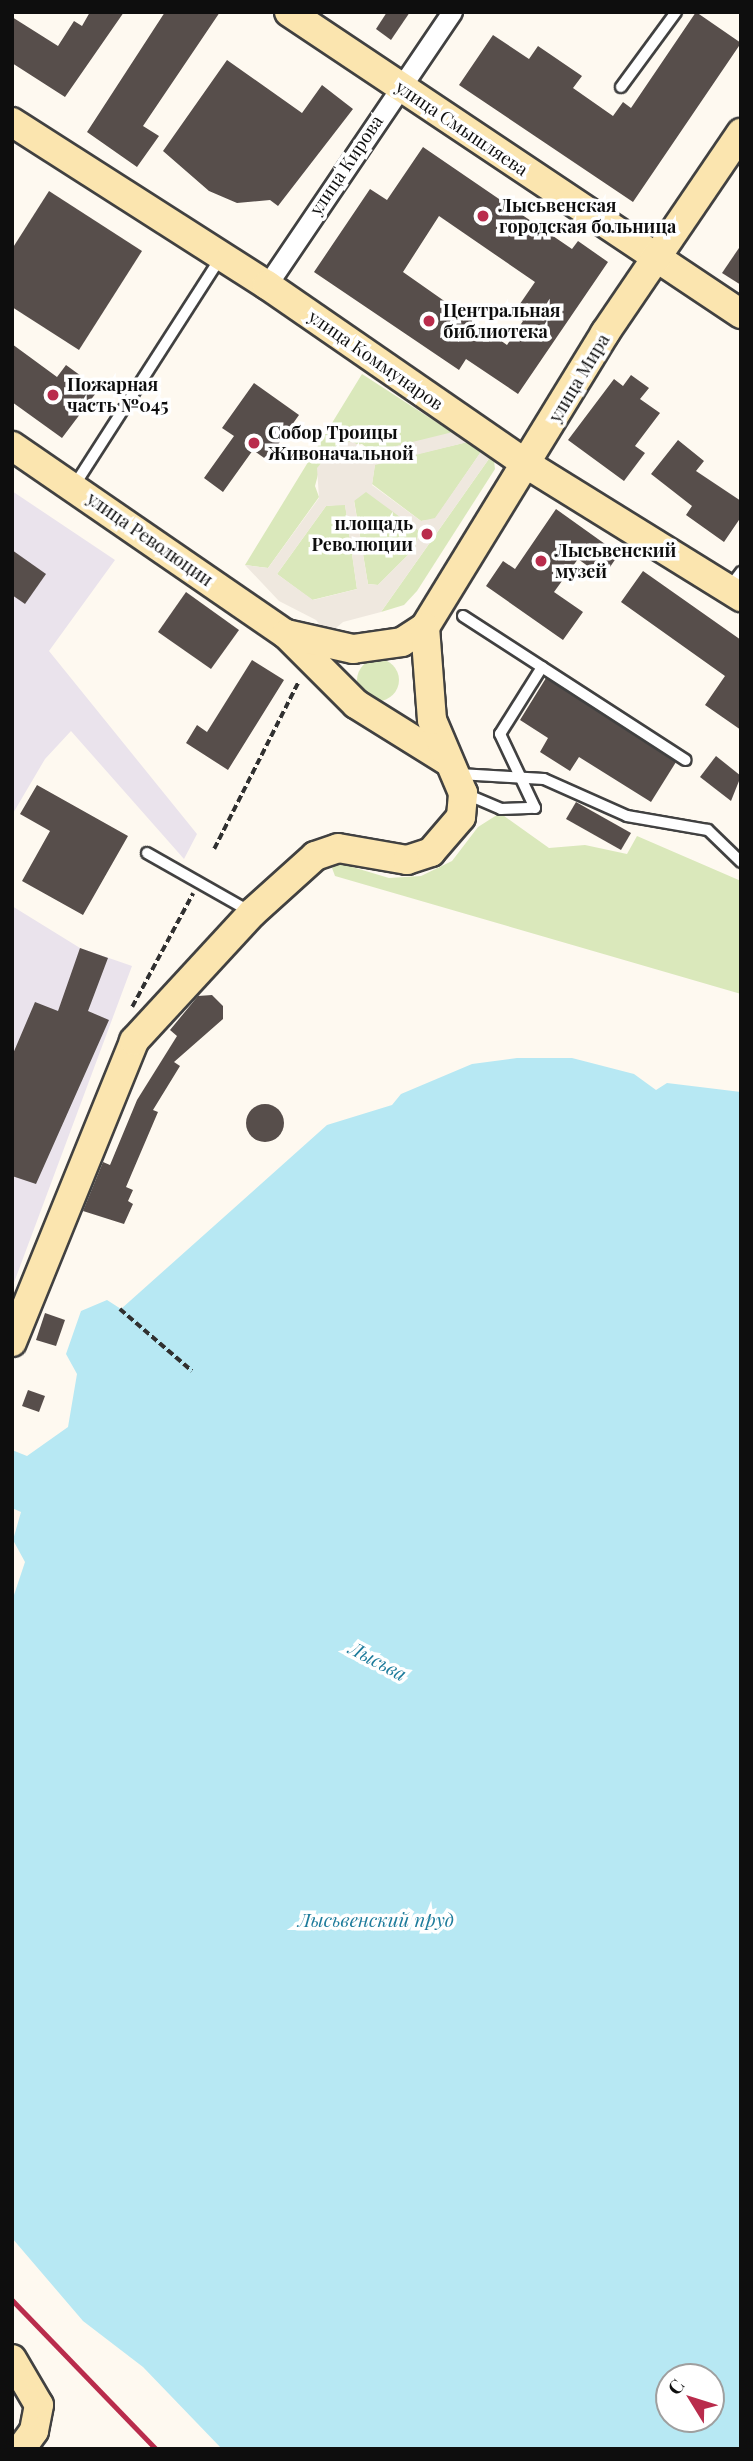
<!DOCTYPE html>
<html>
<head>
<meta charset="utf-8">
<style>
	body { margin:0 }
	#map { position:relative; width:753px; height:2461px; overflow:hidden; background:#fef9f0; font-family:"Playfair Display",serif }
	div>[style] { position:absolute }
	.industrial>* { inset:0; background:#eae3ec }
	.green>* { inset:0; background:#dae8bb }
	.round { border-radius:50% }
	.plaza>* { inset:0; background:#efe8df }
	.water>* { inset:0; background:#b7e8f3 }
	.building>* { inset:0; background:#574e4b }
	.path>* { height:3.5px; margin-top:-1.75px; transform-origin:0; background:repeating-linear-gradient(90deg,#303030 0 7px,transparent 0 10.5px) }
	.roads { filter:drop-shadow(2px 0 #414141) drop-shadow(-2px 0 #414141) drop-shadow(0 2px #414141) drop-shadow(0 -2px #414141) }
	.lane>* { height:10px; margin:-5px; padding:0 5px; transform-origin:5px; border-radius:5px; background:#fff }
	.street>* { height:19px; margin:-9.5px; padding:0 9.5px; transform-origin:9.5px; border-radius:9.5px; background:#fff }
	.secondary>* { height:28px; margin:-14px; padding:0 14px; transform-origin:14px; border-radius:14px; background:#fbe5af }
	.rail>* { height:5px; margin:-2.5px; padding:0 2.5px; transform-origin:2.5px; border-radius:2.5px; background:#b92c4c }
	.dots>* { width:19px; height:19px; translate:-50% -50%; box-sizing:border-box; border:4px solid #fff; border-radius:50% }
	span { translate:-50% -50%; white-space:nowrap; text-align:center; line-height:1.15; -webkit-text-stroke:7px #fff; paint-order:stroke }
	.street-label { font-size:18px; color:#0e0e0e }
	.poi-label { font-size:18px; color:#0e0e0e; font-weight:700 }
	.left { translate:0 -50%; text-align:left }
	.right { translate:-100% -50%; text-align:right }
	.water-label { font-size:19px; color:#1d7b9b; font-style:italic }
	.frame { position:absolute; inset:0; border:14px solid #0e0e0e; pointer-events:none }
	.north { position:absolute; left:655px; top:2363px; width:70px; height:70px; box-sizing:border-box; background:#fff; border:2px solid #9f9f9f; border-radius:50%; rotate:308deg; font-size:19px; font-weight:700; line-height:28px; text-align:center; color:#0e0e0e }
	.north::after { content:''; display:block; margin:auto; width:24px; height:32px; background:#b92c4c; clip-path:polygon(50% 0,100% 100%,50% 72%,0 100%) }
</style>
</head>
<body>
<div id="map">
	<div class="industrial">
		<i style="clip-path:polygon(12px 491px,115px 560px,49px 651px,197px 834px,184px 859px,71px 731px,45px 759px,12px 815px)"></i>
		<i style="clip-path:polygon(12px 906px,80px 948px,132px 966px,12px 1288px)"></i>
	</div>
	<div class="green">
		<i style="clip-path:polygon(362px 374px,453px 433px,372px 452px,362px 444px,334px 448px,322px 459px,315px 486px,319px 497px,268px 568px,245px 565px)"></i>
		<i style="clip-path:polygon(480px 439px,485px 446px,435px 519px,421px 521px,372px 484px,375px 464px)"></i>
		<i style="clip-path:polygon(493px 453px,495px 469px,417px 591px,404px 605px,381px 612px)"></i>
		<i style="clip-path:polygon(366px 491px,419px 530px,415px 548px,378px 585px,368px 584px,354px 500px)"></i>
		<i style="clip-path:polygon(345px 504px,357px 589px,312px 600px,277px 574px,326px 506px)"></i>
		<i class="round" style="left:357px;top:659px;width:42px;height:42px"></i>
		<i style="clip-path:polygon(500px 813px,549px 848px,585px 845px,627px 854px,637px 836px,741px 881px,741px 994px,335px 876px,332px 868px,339px 863px,389px 878px,421px 876px,452px 861px,478px 827px)"></i>
	</div>
	<div class="plaza">
		<i style="clip-path:polygon(evenodd,465px 429px,480px 439px,375px 465px,372px 485px,421px 521px,435px 518px,485px 446px,493px 453px,381px 612px,343px 622px,328px 635px,316px 620px,279px 601px,245px 565px,268px 568px,319px 498px,317px 468px,334px 448px,351px 441px,372px 452px,465px 429px,366px 492px,419px 531px,415px 548px,378px 585px,368px 584px,354px 501px,366px 492px,465px 429px,345px 505px,357px 589px,313px 600px,277px 574px,326px 506px,345px 505px)"></i>
	</div>
	<div class="water">
		<i style="clip-path:polygon(evenodd,517px 1058px,572px 1058px,634px 1074px,656px 1090px,667px 1083px,741px 1092px,741px 2449px,222px 2449px,143px 2367px,83px 2321px,12px 2238px,12px 1601px,25px 1562px,13px 1540px,21px 1512px,12px 1508px,12px 1450px,27px 1456px,68px 1427px,77px 1374px,66px 1354px,81px 1311px,107px 1300px,121px 1309px,327px 1125px,392px 1105px,401px 1094px,472px 1064px,517px 1058px,669px 2377px,711px 2377px,711px 2419px,669px 2419px,669px 2377px)"></i>
	</div>
	<div class="building">
		<i style="clip-path:polygon(90px 12px,124px 12px,65px 97px,12px 63px,12px 17px,58px 46px,74px 21px,82px 26px)"></i>
		<i style="clip-path:polygon(165px 12px,220px 12px,143px 126px,159px 136px,137px 167px,87px 132px)"></i>
		<i style="clip-path:polygon(387px 12px,410px 12px,391px 40px,376px 29px)"></i>
		<i style="clip-path:polygon(696px 12px,741px 43px,633px 202px,459px 85px,493px 35px,529px 59px,538px 46px,582px 76px,573px 88px,613px 116px,623px 102px,631px 108px)"></i>
		<i style="clip-path:polygon(227px 60px,302px 113px,322px 85px,353px 109px,278px 206px,270px 200px,237px 203px,209px 191px,163px 151px)"></i>
		<i style="clip-path:polygon(evenodd,423px 147px,572px 249px,578px 241px,608px 262px,518px 394px,466px 359px,459px 370px,314px 272px,370px 189px,387px 200px,423px 147px,439px 216px,535px 282px,513px 314px,523px 321px,507px 345px,403px 272px,439px 216px)"></i>
		<i style="clip-path:polygon(49px 191px,142px 251px,79px 350px,12px 307px,12px 249px)"></i>
		<i style="clip-path:polygon(741px 245px,741px 285px,722px 273px)"></i>
		<i style="clip-path:polygon(12px 344px,57px 377px,66px 365px,99px 389px,62px 438px,12px 402px)"></i>
		<i style="clip-path:polygon(631px 375px,649px 388px,640px 399px,660px 413px,635px 446px,645px 453px,624px 481px,568px 440px,614px 379px,623px 386px)"></i>
		<i style="clip-path:polygon(254px 383px,299px 415px,267px 460px,253px 450px,223px 492px,204px 478px,234px 436px,222px 428px)"></i>
		<i style="clip-path:polygon(678px 440px,704px 461px,696px 471px,741px 501px,741px 517px,724px 542px,686px 515px,692px 506px,651px 474px)"></i>
		<i style="clip-path:polygon(556px 509px,619px 554px,603px 577px,578px 559px,554px 592px,583px 612px,563px 640px,486px 586px,503px 561px,515px 569px)"></i>
		<i style="clip-path:polygon(12px 550px,46px 574px,25px 604px,12px 595px)"></i>
		<i style="clip-path:polygon(643px 571px,741px 640px,741px 730px,705px 705px,725px 676px,621px 602px)"></i>
		<i style="clip-path:polygon(186px 592px,239px 630px,211px 669px,158px 632px)"></i>
		<i style="clip-path:polygon(252px 660px,284px 680px,228px 770px,186px 743px,197px 725px,207px 732px)"></i>
		<i style="clip-path:polygon(546px 678px,676px 762px,651px 802px,579px 757px,570px 771px,540px 752px,548px 738px,520px 720px)"></i>
		<i style="clip-path:polygon(716px 756px,741px 776px,731px 801px,700px 777px)"></i>
		<i style="clip-path:polygon(37px 785px,128px 836px,83px 915px,22px 881px,50px 831px,20px 814px)"></i>
		<i style="clip-path:polygon(576px 802px,631px 833px,621px 850px,566px 819px)"></i>
		<i style="clip-path:polygon(80px 948px,108px 958px,88px 1011px,109px 1020px,36px 1184px,12px 1176px,12px 1056px,35px 1002px,58px 1011px)"></i>
		<i style="clip-path:polygon(212px 995px,223px 1006px,223px 1019px,174px 1062px,180px 1066px,153px 1110px,158px 1112px,126px 1187px,133px 1190px,128px 1201px,133px 1204px,124px 1224px,83px 1211px,103px 1162px,110px 1165px,137px 1100px,177px 1036px,170px 1030px,198px 996px)"></i>
		<i class="round" style="left:246px;top:1104px;width:38px;height:38px"></i>
		<i style="clip-path:polygon(45px 1313px,65px 1320px,56px 1346px,36px 1340px)"></i>
		<i style="clip-path:polygon(28px 1390px,45px 1396px,39px 1412px,22px 1406px)"></i>
	</div>
	<div class="path">
		<i style="left:214px;top:849px;width:186px;rotate:-63.2deg"></i>
		<i style="left:132px;top:1007px;width:129px;rotate:-61.8deg"></i>
		<i style="left:120px;top:1309px;width:95px;rotate:40.7deg"></i>
	</div>
	<div class="roads">
		<div class="lane">
			<i style="left:621px;top:87px;width:93px;rotate:-53.7deg"></i>
			<i style="left:74px;top:486px;width:272px;rotate:-57.3deg"></i>
			<i style="left:729px;top:588px;width:20px;rotate:-53deg"></i>
			<i style="left:463px;top:616px;width:265px;rotate:32.9deg"></i>
			<i style="left:459px;top:774px;width:85px;rotate:3.4deg"></i>
			<i style="left:544px;top:779px;width:91px;rotate:24deg"></i>
			<i style="left:627px;top:816px;width:82px;rotate:9.8deg"></i>
			<i style="left:708px;top:830px;width:46px;rotate:44.1deg"></i>
			<i style="left:466px;top:794px;width:38px;rotate:23deg"></i>
			<i style="left:501px;top:809px;width:34px;rotate:-2deg"></i>
			<i style="left:535px;top:808px;width:82px;rotate:-115.3deg"></i>
			<i style="left:500px;top:734px;width:79px;rotate:-57.9deg"></i>
			<i style="left:147px;top:853px;width:117px;rotate:29.6deg"></i>
		</div>
		<div class="street">
			<i style="left:267px;top:285px;width:330px;rotate:-55.9deg"></i>
		</div>
		<div class="secondary">
			<i style="left:289px;top:12px;width:544px;rotate:33.75deg"></i>
			<i style="left:12px;top:122px;width:303px;rotate:32.6deg"></i>
			<i style="left:267px;top:285px;width:317px;rotate:34.6deg"></i>
			<i style="left:528px;top:465px;width:251px;rotate:31.8deg"></i>
			<i style="left:12px;top:446px;width:332px;rotate:34.5deg"></i>
			<i style="left:286px;top:634px;width:99px;rotate:45deg"></i>
			<i style="left:356px;top:704px;width:106px;rotate:31.9deg"></i>
			<i style="left:286px;top:634px;width:69px;rotate:12.6deg"></i>
			<i style="left:353px;top:649px;width:49px;rotate:-8.1deg"></i>
			<i style="left:402px;top:642px;width:27px;rotate:-33deg"></i>
			<i style="left:425px;top:627px;width:345px;rotate:-58.5deg"></i>
			<i style="left:605px;top:333px;width:242px;rotate:-55.8deg"></i>
			<i style="left:12px;top:1342px;width:325px;rotate:-67.9deg"></i>
			<i style="left:134px;top:1041px;width:174px;rotate:-47.3deg"></i>
			<i style="left:252px;top:913px;width:85px;rotate:-42.1deg"></i>
			<i style="left:315px;top:856px;width:24px;rotate:-19deg"></i>
			<i style="left:338px;top:848px;width:70px;rotate:9.9deg"></i>
			<i style="left:407px;top:860px;width:25px;rotate:-18deg"></i>
			<i style="left:431px;top:852px;width:46px;rotate:-49.4deg"></i>
			<i style="left:461px;top:817px;width:24px;rotate:-85deg"></i>
			<i style="left:463px;top:793px;width:79px;rotate:-113deg"></i>
			<i style="left:432px;top:720px;width:93px;rotate:-94.3deg"></i>
			<i style="left:12px;top:2359px;width:53px;rotate:59.6deg"></i>
			<i style="left:39px;top:2405px;width:26px;rotate:101deg"></i>
			<i style="left:34px;top:2431px;width:22px;rotate:126deg"></i>
		</div>
	</div>
	<div class="rail">
		<i style="left:12px;top:2300px;width:207px;rotate:46deg"></i>
	</div>
	<div class="dots">
		<i style="left:483px;top:216px;background:#b92c4c"></i>
		<i style="left:429px;top:321px;background:#b92c4c"></i>
		<i style="left:53px;top:395px;background:#b92c4c"></i>
		<i style="left:254px;top:443px;background:#b92c4c"></i>
		<i style="left:427px;top:534px;background:#b92c4c"></i>
		<i style="left:541px;top:561px;background:#b92c4c"></i>
	</div>
	<div class="street-label">
		<span style="left:462px;top:128px;rotate:34deg">улица Смышляева</span>
		<span style="left:346px;top:165px;rotate:-56deg">улица Кирова</span>
		<span style="left:376px;top:360px;rotate:35deg">улица Коммунаров</span>
		<span style="left:579px;top:378px;rotate:-59deg">улица Мира</span>
		<span style="left:150px;top:539px;rotate:35deg">улица Революции</span>
	</div>
	<div class="poi-label">
		<span class="left" style="left:499px;top:216px">Лысьвенская<br>городская больница</span>
		<span class="left" style="left:443px;top:321px">Центральная<br>библиотека</span>
		<span class="left" style="left:67px;top:395px">Пожарная<br>часть №045</span>
		<span class="left" style="left:268px;top:443px">Собор Троицы<br>Живоначальной</span>
		<span class="right" style="left:413px;top:534px">площадь<br>Революции</span>
		<span class="left" style="left:555px;top:561px">Лысьвенский<br>музей</span>
	</div>
	<div class="water-label">
		<span style="left:378px;top:1661px;rotate:28deg">Лысьва</span>
		<span style="left:376px;top:1920px">Лысьвенский пруд</span>
	</div>
	<div class="frame"></div>
	<div class="north">С</div>
</div>
</body>
</html>
